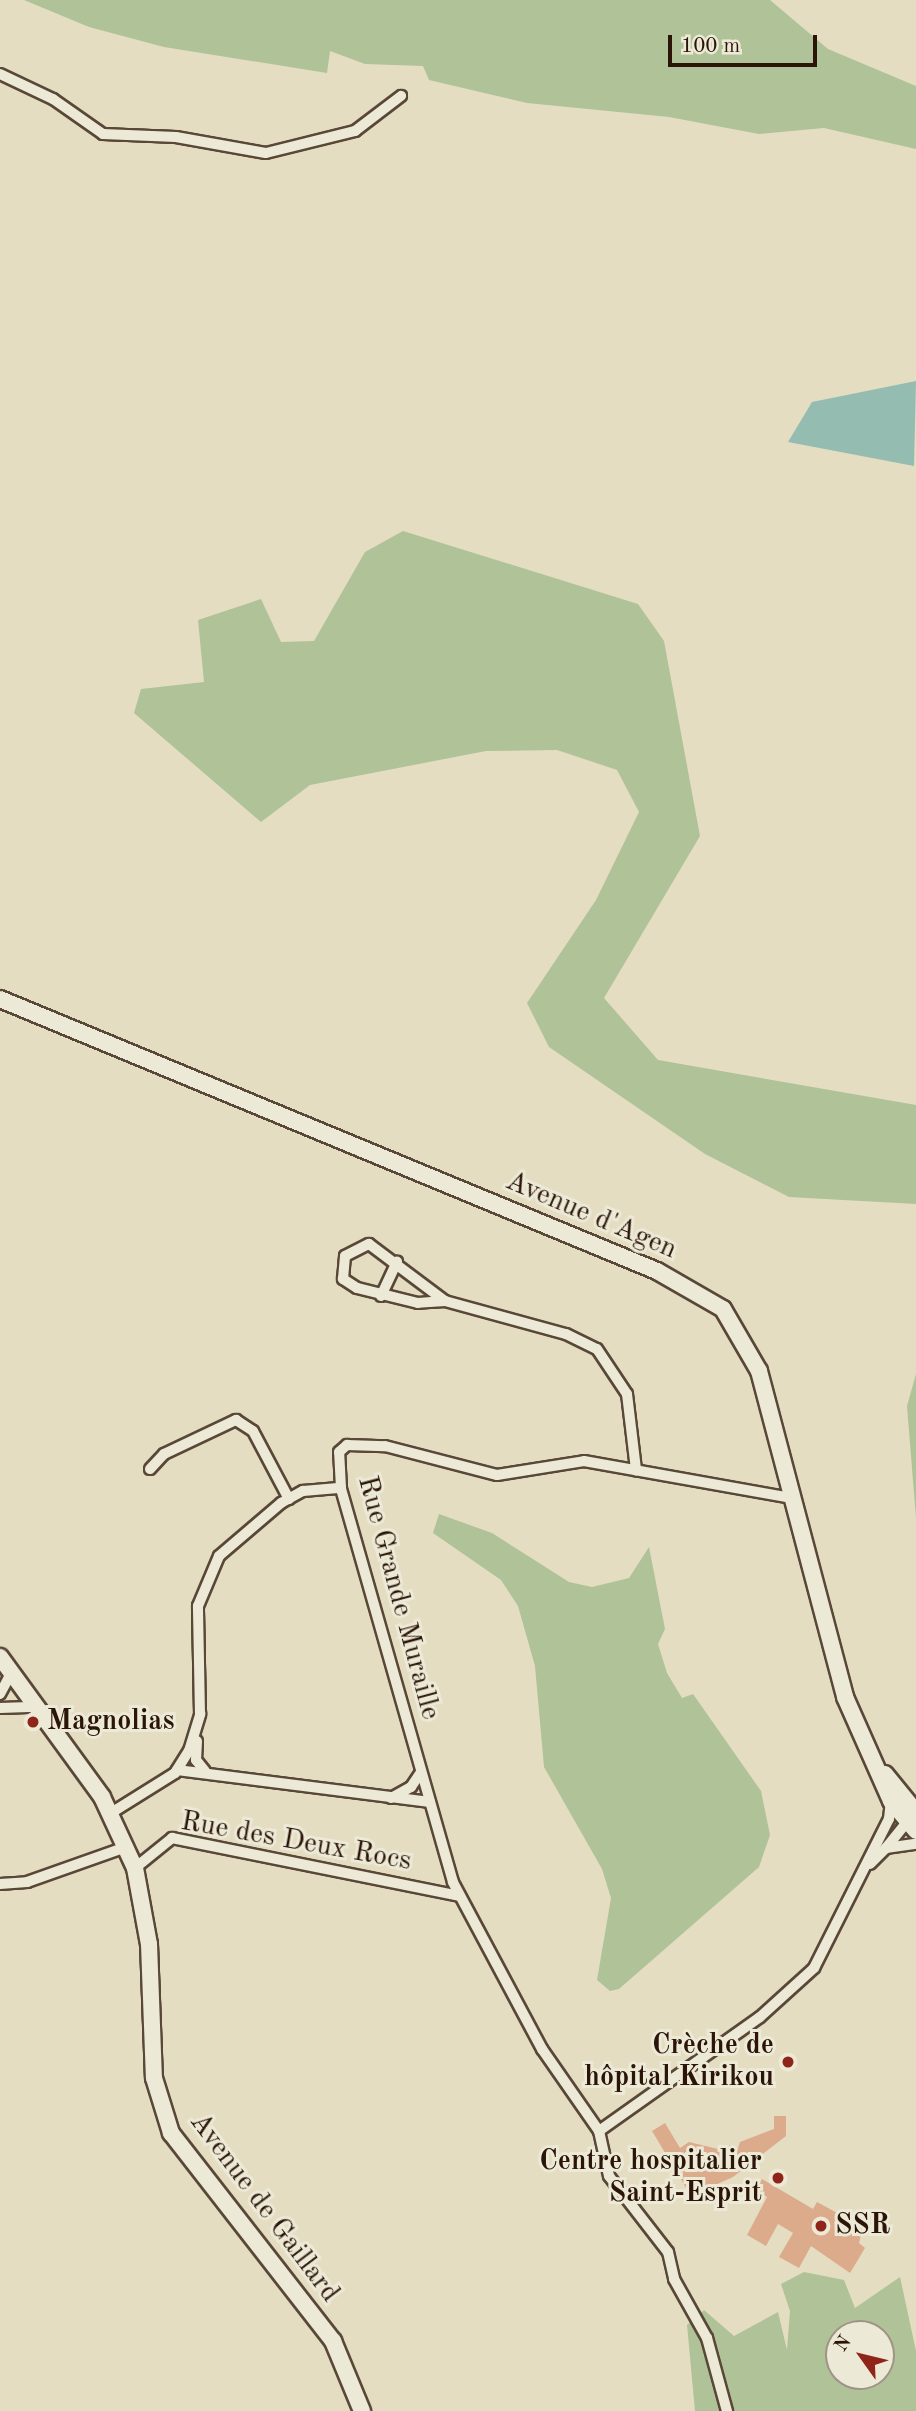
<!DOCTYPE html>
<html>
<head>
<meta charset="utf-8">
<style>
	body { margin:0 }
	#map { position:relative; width:916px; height:2411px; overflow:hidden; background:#e4ddc2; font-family:"Old Standard TT",serif }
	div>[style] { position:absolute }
	.green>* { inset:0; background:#b0c297 }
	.water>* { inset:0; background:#95bcb0 }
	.building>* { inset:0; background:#dbab8b }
	.roads { filter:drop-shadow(2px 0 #594737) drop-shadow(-2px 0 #594737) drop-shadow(0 2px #594737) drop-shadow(0 -2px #594737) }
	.street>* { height:10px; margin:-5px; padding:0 5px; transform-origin:5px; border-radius:5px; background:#ede9d7 }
	.secondary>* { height:16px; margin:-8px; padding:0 8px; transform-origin:8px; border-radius:8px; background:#ede9d7 }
	.dots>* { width:19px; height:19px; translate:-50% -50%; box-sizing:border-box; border:4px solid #ede9d7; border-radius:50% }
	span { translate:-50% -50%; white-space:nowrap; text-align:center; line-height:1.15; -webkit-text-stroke:6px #ede9d7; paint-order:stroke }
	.street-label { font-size:28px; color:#2b1509 }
	.poi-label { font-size:28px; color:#2b1509; font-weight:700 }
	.left { translate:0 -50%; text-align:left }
	.right { translate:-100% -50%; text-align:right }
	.north { position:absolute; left:825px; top:2320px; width:70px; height:70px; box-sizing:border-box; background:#ede9d7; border:2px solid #9f9485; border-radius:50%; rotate:304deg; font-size:19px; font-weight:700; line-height:28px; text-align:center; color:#2b1509 }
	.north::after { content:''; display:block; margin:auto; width:24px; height:32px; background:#8f2418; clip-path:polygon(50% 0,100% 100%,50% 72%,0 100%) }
	.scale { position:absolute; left:668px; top:35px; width:149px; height:32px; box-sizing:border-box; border:4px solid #2b1509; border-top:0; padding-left:9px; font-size:21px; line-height:24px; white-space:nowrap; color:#2b1509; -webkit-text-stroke:5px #ede9d7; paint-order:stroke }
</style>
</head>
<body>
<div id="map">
	<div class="green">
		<i style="clip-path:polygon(24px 0,770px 0,828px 49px,916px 86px,916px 149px,824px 128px,759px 134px,669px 117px,527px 103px,429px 80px,423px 66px,365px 64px,330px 51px,327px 73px,164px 47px,89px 27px)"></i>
		<i style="clip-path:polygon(403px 531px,638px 604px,664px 641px,700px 836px,604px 998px,658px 1060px,916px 1105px,916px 1204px,789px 1197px,705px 1154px,549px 1047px,527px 1003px,596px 900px,639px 812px,617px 770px,557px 750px,486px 751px,310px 785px,261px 822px,134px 713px,141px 689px,204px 682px,198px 620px,261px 599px,281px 642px,314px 641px,365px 552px)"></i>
		<i style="clip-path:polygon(916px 1374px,916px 1518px,907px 1406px)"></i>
		<i style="clip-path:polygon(439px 1514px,492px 1533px,569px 1582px,592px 1587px,629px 1578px,649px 1547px,665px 1629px,658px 1644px,667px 1673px,682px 1698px,693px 1694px,761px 1791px,770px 1835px,759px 1867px,619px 1989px,610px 1991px,597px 1980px,611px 1898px,602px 1869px,544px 1767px,535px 1666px,518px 1606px,501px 1580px,433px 1533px)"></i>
		<i style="clip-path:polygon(evenodd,804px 2272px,844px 2280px,855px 2308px,900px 2277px,916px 2351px,916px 2411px,695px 2411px,687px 2325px,704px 2310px,734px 2336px,778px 2312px,787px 2350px,790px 2311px,781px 2284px,804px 2272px,839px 2334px,881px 2334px,881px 2376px,839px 2376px,839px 2334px)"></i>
	</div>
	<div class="water">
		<i style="clip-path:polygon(916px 381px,914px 466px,788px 442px,812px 402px)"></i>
	</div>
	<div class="building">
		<i style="clip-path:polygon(774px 2116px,786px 2116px,786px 2136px,733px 2177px,691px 2196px,652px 2131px,665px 2123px,680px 2148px,689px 2142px,722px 2150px,730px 2145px,736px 2154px,740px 2142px,774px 2129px)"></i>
		<i style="clip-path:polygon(762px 2179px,813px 2209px,817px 2202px,863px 2227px,859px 2243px,865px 2248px,850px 2273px,811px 2246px,799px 2268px,779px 2257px,793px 2233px,778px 2224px,766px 2246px,747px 2235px,767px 2197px,756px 2190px)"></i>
	</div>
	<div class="roads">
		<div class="street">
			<i style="left:0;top:74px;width:59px;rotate:25.3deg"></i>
			<i style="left:53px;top:99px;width:61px;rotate:35deg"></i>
			<i style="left:103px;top:134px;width:73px;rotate:2.4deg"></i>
			<i style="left:176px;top:137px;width:91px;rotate:10.1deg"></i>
			<i style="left:266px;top:153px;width:92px;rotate:-13.9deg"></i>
			<i style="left:355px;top:131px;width:58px;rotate:-37.3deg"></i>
			<i style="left:381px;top:1296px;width:38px;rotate:-65deg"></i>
			<i style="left:445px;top:1301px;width:27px;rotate:176deg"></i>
			<i style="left:418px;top:1303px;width:63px;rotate:-166.2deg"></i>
			<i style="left:357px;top:1288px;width:17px;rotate:-147deg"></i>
			<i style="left:343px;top:1279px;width:23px;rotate:-85deg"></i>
			<i style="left:345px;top:1256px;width:27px;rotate:-27deg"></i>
			<i style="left:369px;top:1244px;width:95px;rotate:36.9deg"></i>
			<i style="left:445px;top:1301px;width:125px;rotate:15.3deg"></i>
			<i style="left:566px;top:1334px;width:34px;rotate:26deg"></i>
			<i style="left:597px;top:1349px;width:54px;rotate:56.3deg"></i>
			<i style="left:627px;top:1394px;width:77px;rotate:83.2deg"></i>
			<i style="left:150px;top:1469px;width:21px;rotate:-47deg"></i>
			<i style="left:164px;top:1454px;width:80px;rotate:-25.3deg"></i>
			<i style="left:236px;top:1420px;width:20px;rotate:33deg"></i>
			<i style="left:253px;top:1431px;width:77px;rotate:62.1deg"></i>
			<i style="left:0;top:1694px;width:24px;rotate:-62deg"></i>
			<i style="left:0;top:1708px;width:36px;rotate:-2deg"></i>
			<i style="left:197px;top:1741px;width:19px;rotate:93deg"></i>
			<i style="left:196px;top:1760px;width:14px;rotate:51deg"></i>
			<i style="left:177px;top:1770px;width:255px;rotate:7.2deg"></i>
			<i style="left:391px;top:1798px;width:23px;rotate:-29deg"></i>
			<i style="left:411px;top:1787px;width:18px;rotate:-56deg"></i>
			<i style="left:111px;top:1813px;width:75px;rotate:-32deg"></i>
			<i style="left:175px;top:1773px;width:26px;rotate:-58deg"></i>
			<i style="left:189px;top:1751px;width:39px;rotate:-73deg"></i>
			<i style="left:200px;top:1714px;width:108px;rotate:-91.1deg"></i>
			<i style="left:198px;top:1606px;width:54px;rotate:-67.2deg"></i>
			<i style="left:219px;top:1556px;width:82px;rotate:-40.5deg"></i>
			<i style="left:281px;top:1503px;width:25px;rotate:-29deg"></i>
			<i style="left:303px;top:1491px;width:38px;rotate:-5deg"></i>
			<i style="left:886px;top:1848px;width:38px;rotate:-51deg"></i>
			<i style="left:870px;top:1864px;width:23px;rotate:-45deg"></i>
			<i style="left:886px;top:1848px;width:30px;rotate:-8deg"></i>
			<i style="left:135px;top:1868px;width:48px;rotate:-39deg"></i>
			<i style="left:172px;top:1838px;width:293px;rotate:11.4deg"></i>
			<i style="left:0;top:1884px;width:27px;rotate:-4deg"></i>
			<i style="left:27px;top:1882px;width:105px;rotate:-19.5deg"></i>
			<i style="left:599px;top:2131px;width:100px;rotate:-124.8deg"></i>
			<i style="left:542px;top:2049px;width:189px;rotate:-118.1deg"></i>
			<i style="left:453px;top:1882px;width:410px;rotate:-105.9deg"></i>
			<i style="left:341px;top:1488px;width:36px;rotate:-93deg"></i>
			<i style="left:339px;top:1452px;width:11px;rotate:-41deg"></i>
			<i style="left:347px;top:1445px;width:38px;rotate:2deg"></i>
			<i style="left:385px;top:1446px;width:116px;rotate:14.5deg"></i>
			<i style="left:497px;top:1475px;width:88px;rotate:-9.1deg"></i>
			<i style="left:584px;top:1461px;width:210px;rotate:10.1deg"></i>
			<i style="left:599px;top:2131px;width:197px;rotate:-35.3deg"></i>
			<i style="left:760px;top:2017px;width:73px;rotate:-42.2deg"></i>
			<i style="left:814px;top:1968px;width:167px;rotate:-63.3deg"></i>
			<i style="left:889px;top:1819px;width:18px;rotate:-84deg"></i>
			<i style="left:599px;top:2131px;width:46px;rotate:77.5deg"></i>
			<i style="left:609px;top:2176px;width:96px;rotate:52.2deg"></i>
			<i style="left:668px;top:2252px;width:28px;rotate:77deg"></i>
			<i style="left:674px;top:2279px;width:68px;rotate:60.8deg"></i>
			<i style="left:707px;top:2338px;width:76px;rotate:74.7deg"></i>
		</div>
		<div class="secondary">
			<i style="left:0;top:999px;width:711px;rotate:22.49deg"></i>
			<i style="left:657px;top:1271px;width:76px;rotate:29.9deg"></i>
			<i style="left:723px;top:1309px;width:72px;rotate:59.9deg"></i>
			<i style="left:759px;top:1371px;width:337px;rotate:75.2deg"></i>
			<i style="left:845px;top:1697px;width:114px;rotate:66.1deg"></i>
			<i style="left:891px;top:1801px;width:39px;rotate:50deg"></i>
			<i style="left:0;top:1657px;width:173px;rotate:53.9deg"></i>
			<i style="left:102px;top:1797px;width:78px;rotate:65.1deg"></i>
			<i style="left:135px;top:1868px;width:77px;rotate:79.6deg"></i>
			<i style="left:149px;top:1944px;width:134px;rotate:87.9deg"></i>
			<i style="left:154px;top:2078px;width:58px;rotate:72.8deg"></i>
			<i style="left:171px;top:2133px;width:264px;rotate:52.1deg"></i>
			<i style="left:333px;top:2341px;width:76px;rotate:67.5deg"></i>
			<i style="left:885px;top:1774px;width:49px;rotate:50.8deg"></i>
		</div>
	</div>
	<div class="dots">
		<i style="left:33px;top:1722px;background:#8f2418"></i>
		<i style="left:788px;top:2062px;background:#8f2418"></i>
		<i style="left:778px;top:2178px;background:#8f2418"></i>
		<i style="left:821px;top:2226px;background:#8f2418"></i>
	</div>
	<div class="street-label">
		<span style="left:591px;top:1216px;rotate:23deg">Avenue d'Agen</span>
		<span style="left:398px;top:1598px;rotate:75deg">Rue Grande Muraille</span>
		<span style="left:296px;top:1842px;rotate:10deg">Rue des Deux Rocs</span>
		<span style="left:264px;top:2208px;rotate:53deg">Avenue de Gaillard</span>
	</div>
	<div class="poi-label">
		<span class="left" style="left:47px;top:1722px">Magnolias</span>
		<span class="right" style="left:774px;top:2062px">Crèche de<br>hôpital Kirikou</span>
		<span class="right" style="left:762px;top:2178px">Centre hospitalier<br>Saint-Esprit</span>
		<span class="left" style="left:835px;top:2226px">SSR</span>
	</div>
	<div class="north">N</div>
	<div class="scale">100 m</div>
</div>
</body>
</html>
